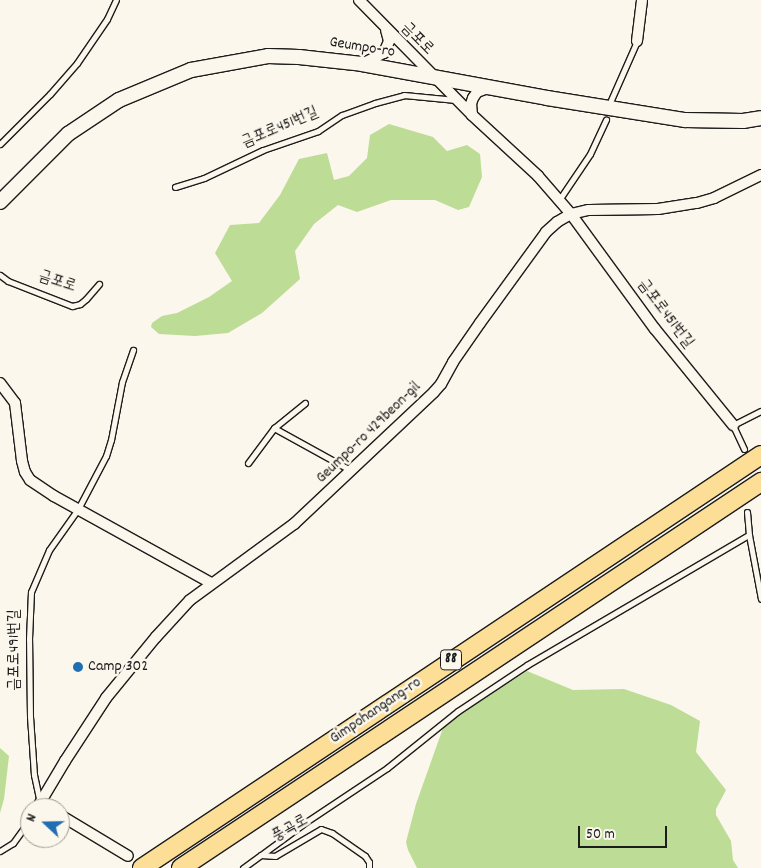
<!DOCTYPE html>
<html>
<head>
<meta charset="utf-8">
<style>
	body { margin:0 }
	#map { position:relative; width:761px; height:868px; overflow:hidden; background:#fbf7ec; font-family:Dekko,"Poor Story",sans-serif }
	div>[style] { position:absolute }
	.green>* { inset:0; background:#bddc95 }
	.roads { filter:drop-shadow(1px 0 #1c1c1c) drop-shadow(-1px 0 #1c1c1c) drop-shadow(0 1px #1c1c1c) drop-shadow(0 -1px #1c1c1c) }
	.lane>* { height:5px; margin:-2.5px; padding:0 2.5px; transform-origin:2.5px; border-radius:2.5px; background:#fbf7ec }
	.street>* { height:10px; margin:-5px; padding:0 5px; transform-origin:5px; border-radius:5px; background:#fbf7ec }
	.secondary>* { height:14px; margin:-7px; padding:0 7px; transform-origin:7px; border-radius:7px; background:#fbf7ec }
	.highway>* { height:18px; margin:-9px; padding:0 9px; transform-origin:9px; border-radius:9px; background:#fdde96 }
	.dots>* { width:14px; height:14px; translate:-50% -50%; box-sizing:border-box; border:2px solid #fbf7ec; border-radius:50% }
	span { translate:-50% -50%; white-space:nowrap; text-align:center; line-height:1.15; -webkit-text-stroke:5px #fbf7ec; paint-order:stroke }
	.shield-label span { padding:1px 4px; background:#fbf7ec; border:1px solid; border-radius:4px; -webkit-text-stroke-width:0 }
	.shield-label { font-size:15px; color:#1c1c1c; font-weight:700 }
	.street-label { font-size:16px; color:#1c1c1c }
	.poi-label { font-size:16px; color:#1c1c1c }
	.left { translate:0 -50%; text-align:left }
	.north { position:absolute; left:20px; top:798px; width:50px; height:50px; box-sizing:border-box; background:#fbf7ec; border:1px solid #a29f99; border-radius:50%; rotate:291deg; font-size:14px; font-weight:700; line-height:20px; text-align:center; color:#1c1c1c }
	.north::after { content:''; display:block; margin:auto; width:18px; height:22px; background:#1f6fb2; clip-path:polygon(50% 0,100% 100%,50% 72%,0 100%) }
	.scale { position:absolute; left:578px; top:826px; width:89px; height:22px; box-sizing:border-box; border:2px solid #1c1c1c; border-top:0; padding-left:6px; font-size:15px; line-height:18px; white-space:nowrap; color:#1c1c1c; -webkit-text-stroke:4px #fbf7ec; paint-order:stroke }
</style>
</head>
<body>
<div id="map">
	<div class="green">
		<i style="clip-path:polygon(389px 124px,433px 137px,447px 151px,467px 145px,480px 154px,482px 177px,469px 207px,458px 210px,435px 200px,391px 200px,357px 212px,338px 205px,314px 224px,295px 251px,300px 279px,262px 313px,228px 333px,195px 336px,159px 334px,151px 327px,152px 323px,162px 316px,177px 313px,209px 297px,232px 281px,215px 253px,230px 225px,259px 223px,280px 195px,299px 159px,327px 153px,334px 180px,349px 176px,367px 158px,370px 135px)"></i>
		<i style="clip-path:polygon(527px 671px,573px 690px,624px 689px,671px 705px,700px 721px,696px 752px,726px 790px,716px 809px,716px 815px,731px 841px,733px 860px,738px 868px,417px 868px,408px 850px,406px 842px,416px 804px,443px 728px,460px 714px)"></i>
		<i style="clip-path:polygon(0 748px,9px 756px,4px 799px,0 813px)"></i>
	</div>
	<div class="roads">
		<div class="lane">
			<i style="left:611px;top:100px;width:64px;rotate:-66.2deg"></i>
			<i style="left:0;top:144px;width:71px;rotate:-45deg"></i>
			<i style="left:50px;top:94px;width:41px;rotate:-48.9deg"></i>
			<i style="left:77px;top:63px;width:53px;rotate:-55.7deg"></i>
			<i style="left:107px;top:19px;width:21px;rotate:-65deg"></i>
			<i style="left:175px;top:187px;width:30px;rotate:-17deg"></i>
			<i style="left:204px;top:178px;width:65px;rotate:-25.4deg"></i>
			<i style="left:263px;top:150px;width:58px;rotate:-19.1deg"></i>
			<i style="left:318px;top:131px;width:29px;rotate:-34deg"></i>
			<i style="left:342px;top:115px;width:35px;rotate:-20deg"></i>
			<i style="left:375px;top:103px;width:30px;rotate:-15deg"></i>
			<i style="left:404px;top:95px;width:52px;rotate:5.5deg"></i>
			<i style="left:559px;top:200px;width:55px;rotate:-56deg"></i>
			<i style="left:590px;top:154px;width:38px;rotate:-65deg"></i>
			<i style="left:0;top:275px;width:10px;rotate:37deg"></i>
			<i style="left:8px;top:281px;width:69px;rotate:21.3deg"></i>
			<i style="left:72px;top:306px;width:8px;rotate:-14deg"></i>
			<i style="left:80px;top:304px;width:8px;rotate:-40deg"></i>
			<i style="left:86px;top:299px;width:20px;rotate:-49deg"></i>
			<i style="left:305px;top:403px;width:40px;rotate:141deg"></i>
			<i style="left:274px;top:428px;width:89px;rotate:28.9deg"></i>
			<i style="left:744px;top:449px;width:26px;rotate:-115deg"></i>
			<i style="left:733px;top:425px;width:31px;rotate:-27deg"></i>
			<i style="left:248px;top:463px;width:44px;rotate:-53.4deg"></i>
			<i style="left:747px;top:512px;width:23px;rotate:85deg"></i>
			<i style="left:749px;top:535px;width:65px;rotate:79.4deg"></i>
			<i style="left:37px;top:808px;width:6px;rotate:-59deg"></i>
			<i style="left:40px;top:803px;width:29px;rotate:-102deg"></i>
			<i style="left:34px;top:775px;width:58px;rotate:-93.9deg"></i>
			<i style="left:30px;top:717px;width:78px;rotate:-90.7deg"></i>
			<i style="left:29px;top:639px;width:47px;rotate:-87.6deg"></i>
			<i style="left:31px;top:592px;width:46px;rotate:-66.8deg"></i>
			<i style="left:49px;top:550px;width:50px;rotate:-54.7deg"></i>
			<i style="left:78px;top:509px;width:60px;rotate:-62.2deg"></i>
			<i style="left:106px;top:456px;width:17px;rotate:-73deg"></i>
			<i style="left:111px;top:440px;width:59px;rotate:-79.3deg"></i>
			<i style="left:122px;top:382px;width:34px;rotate:-71deg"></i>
			<i style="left:0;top:851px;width:15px;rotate:-32deg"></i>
			<i style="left:13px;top:843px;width:29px;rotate:-54deg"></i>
			<i style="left:261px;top:855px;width:52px;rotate:-36.4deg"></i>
			<i style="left:303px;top:824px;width:101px;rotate:-33.7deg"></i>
			<i style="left:387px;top:768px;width:91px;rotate:-38.8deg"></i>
			<i style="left:458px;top:711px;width:83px;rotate:-33.7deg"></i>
			<i style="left:527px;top:665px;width:257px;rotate:-30.4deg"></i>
			<i style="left:243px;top:868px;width:22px;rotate:-36deg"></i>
			<i style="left:261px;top:855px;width:14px;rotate:4deg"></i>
			<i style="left:275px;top:856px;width:53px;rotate:-30.4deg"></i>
			<i style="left:321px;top:829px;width:12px;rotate:20deg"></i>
			<i style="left:332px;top:833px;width:40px;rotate:34.9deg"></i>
			<i style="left:365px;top:856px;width:7px;rotate:56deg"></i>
			<i style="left:369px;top:862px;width:6px;rotate:90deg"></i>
		</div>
		<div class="street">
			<i style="left:359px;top:0;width:161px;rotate:45.5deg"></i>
			<i style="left:472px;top:115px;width:90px;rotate:42.7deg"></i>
			<i style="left:538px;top:176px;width:50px;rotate:49deg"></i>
			<i style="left:571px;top:214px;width:142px;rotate:53.9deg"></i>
			<i style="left:655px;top:329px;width:124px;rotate:50.9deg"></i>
			<i style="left:637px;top:41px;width:41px;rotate:-83deg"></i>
			<i style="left:362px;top:64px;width:25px;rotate:-27deg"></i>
			<i style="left:384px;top:53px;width:13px;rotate:-67deg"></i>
			<i style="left:389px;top:41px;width:11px;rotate:-105deg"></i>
			<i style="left:472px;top:115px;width:11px;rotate:-95deg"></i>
			<i style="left:471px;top:104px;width:6px;rotate:-72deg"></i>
			<i style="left:473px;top:98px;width:7px;rotate:-56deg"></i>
			<i style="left:477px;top:92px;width:12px;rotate:-20deg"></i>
			<i style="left:0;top:383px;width:25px;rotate:53deg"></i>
			<i style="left:15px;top:403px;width:58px;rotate:83.1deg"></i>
			<i style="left:22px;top:461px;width:11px;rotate:75deg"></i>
			<i style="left:25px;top:472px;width:9px;rotate:58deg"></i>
			<i style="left:30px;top:480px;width:29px;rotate:34deg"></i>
			<i style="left:54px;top:496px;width:179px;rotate:29deg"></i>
			<i style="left:48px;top:808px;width:9px;rotate:-148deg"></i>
			<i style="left:40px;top:803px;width:49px;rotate:-59.2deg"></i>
			<i style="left:65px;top:761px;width:75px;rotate:-56.9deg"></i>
			<i style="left:106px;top:698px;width:79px;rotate:-50.7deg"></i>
			<i style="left:156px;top:637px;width:50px;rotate:-47.4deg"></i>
			<i style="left:190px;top:600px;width:129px;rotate:-36.2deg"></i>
			<i style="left:294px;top:524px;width:192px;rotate:-43.3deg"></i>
			<i style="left:434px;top:392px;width:11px;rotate:-49deg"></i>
			<i style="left:441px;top:384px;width:25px;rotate:-61deg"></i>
			<i style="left:453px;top:362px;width:47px;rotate:-55.3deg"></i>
			<i style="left:480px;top:323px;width:112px;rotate:-54deg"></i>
			<i style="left:546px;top:232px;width:15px;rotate:-42deg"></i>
			<i style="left:557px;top:222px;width:16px;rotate:-30deg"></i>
			<i style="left:571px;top:214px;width:18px;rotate:-13deg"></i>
			<i style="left:589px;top:210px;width:69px;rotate:-0.8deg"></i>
			<i style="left:658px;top:209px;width:39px;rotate:-9deg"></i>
			<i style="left:697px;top:203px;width:18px;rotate:-16deg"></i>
			<i style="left:714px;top:198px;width:52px;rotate:-26.1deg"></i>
			<i style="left:60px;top:815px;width:79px;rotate:31.1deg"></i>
		</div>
		<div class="secondary">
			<i style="left:0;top:202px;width:96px;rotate:-45deg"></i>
			<i style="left:68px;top:134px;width:61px;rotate:-33.7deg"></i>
			<i style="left:119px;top:100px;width:78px;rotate:-22.6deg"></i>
			<i style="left:191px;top:70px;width:78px;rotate:-10.3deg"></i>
			<i style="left:268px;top:56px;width:31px;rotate:2deg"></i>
			<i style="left:299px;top:57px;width:63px;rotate:6.3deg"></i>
			<i style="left:362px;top:64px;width:188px;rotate:10.4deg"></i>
			<i style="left:547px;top:98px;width:140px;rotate:9.1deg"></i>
			<i style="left:685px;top:120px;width:58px;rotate:1deg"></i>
			<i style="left:743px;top:121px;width:18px;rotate:-9deg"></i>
		</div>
		<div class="highway">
			<i style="left:142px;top:868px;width:744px;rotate:-33.71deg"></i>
			<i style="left:181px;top:868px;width:697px;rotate:-33.64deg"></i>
		</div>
	</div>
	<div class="dots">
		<i style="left:78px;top:667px;background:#1f6fb2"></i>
	</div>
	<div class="shield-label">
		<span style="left:451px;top:660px">88</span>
	</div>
	<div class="street-label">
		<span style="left:417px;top:39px;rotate:45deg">금포로</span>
		<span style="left:362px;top:48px;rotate:9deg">Geumpo-ro</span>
		<span style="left:280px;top:128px;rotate:-23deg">금포로451번길</span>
		<span style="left:57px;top:282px;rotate:18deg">금포로</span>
		<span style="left:665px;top:314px;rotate:53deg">금포로451번길</span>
		<span style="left:369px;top:433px;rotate:-44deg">Geumpo-ro 429beon-gil</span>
		<span style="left:15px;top:650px;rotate:-90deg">금포로491번길</span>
		<span style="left:376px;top:711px;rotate:-34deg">Gimpohangang-ro</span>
		<span style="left:290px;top:829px;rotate:-29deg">풍곡로</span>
	</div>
	<div class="poi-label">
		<span class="left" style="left:88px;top:667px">Camp 302</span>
	</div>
	<div class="north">N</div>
	<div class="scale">50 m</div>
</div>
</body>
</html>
